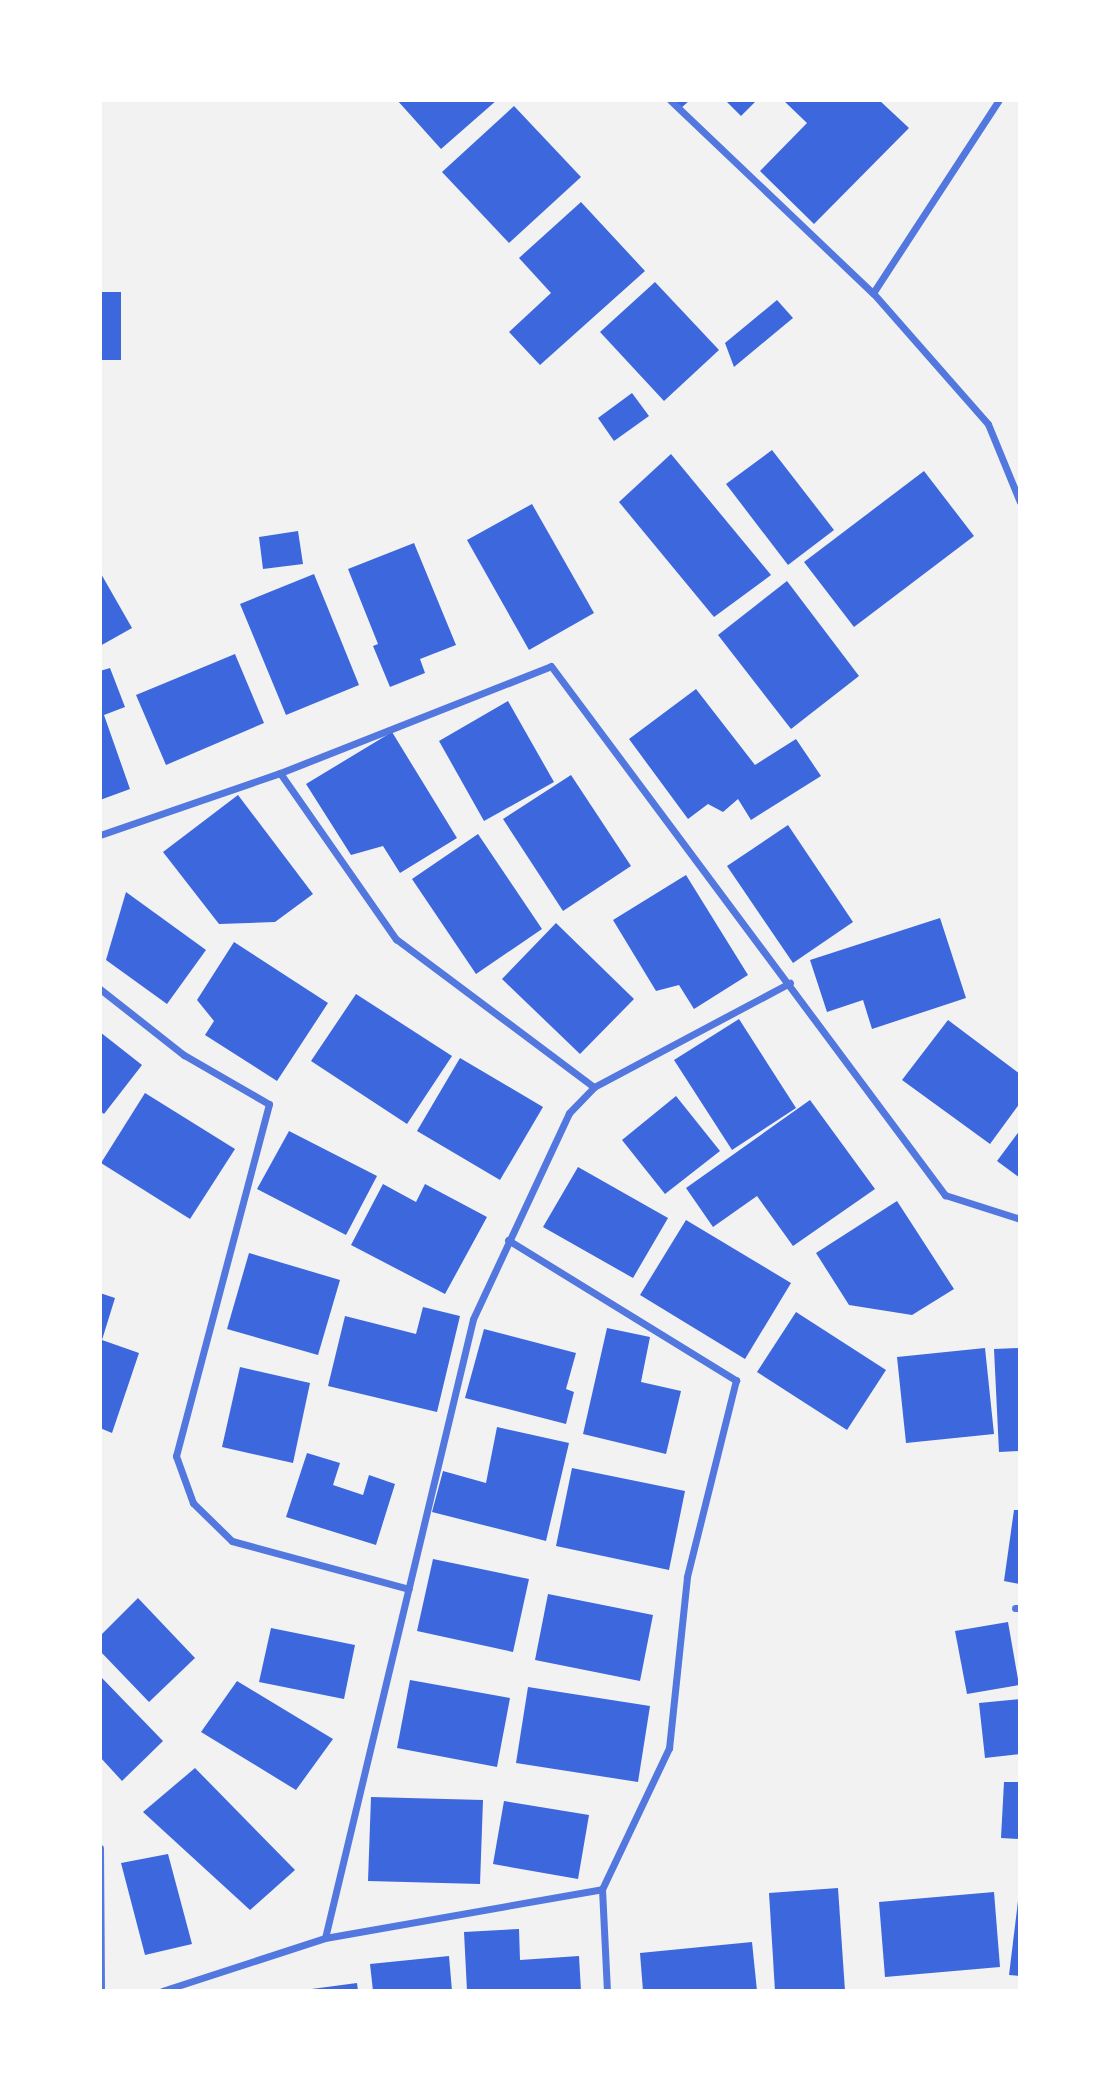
<!DOCTYPE html>
<html>
<head>
<meta charset="utf-8">
<style>
	body { margin:0 }
	#map { position:relative; width:1120px; height:2091px; overflow:hidden; background:#f2f2f2; font-family:Rubik,sans-serif }
	div>[style] { position:absolute }
	.building>* { inset:0; background:#3d67dc }
	.minor>* { height:7px; margin:-3.5px; padding:0 3.5px; transform-origin:3.5px; border-radius:3.5px; background:#5277de }
	span { translate:-50% -50%; white-space:nowrap; text-align:center; line-height:1.15; -webkit-text-stroke:6px #fff; paint-order:stroke }
	.frame { position:absolute; inset:0; border:102px solid #fff; pointer-events:none }
</style>
</head>
<body>
<div id="map">
	<div class="building">
		<i style="clip-path:polygon(397px 100px,497px 100px,441px 149px)"></i>
		<i style="clip-path:polygon(670px 100px,690px 100px,680px 109px)"></i>
		<i style="clip-path:polygon(725px 100px,757px 100px,741px 116px)"></i>
		<i style="clip-path:polygon(783px 100px,879px 100px,909px 128px,814px 224px,760px 171px,807px 123px)"></i>
		<i style="clip-path:polygon(514px 106px,581px 177px,509px 243px,442px 172px)"></i>
		<i style="clip-path:polygon(581px 202px,645px 271px,540px 365px,509px 332px,551px 293px,519px 258px)"></i>
		<i style="clip-path:polygon(655px 282px,719px 350px,664px 401px,600px 332px)"></i>
		<i style="clip-path:polygon(100px 292px,121px 292px,121px 360px,100px 360px)"></i>
		<i style="clip-path:polygon(777px 300px,793px 318px,734px 367px,725px 343px)"></i>
		<i style="clip-path:polygon(632px 393px,649px 416px,614px 441px,598px 418px)"></i>
		<i style="clip-path:polygon(772px 450px,834px 530px,788px 565px,726px 484px)"></i>
		<i style="clip-path:polygon(671px 454px,771px 575px,714px 617px,619px 502px)"></i>
		<i style="clip-path:polygon(924px 471px,974px 536px,854px 627px,804px 562px)"></i>
		<i style="clip-path:polygon(532px 504px,594px 613px,529px 650px,467px 540px)"></i>
		<i style="clip-path:polygon(298px 531px,303px 564px,263px 569px,259px 537px)"></i>
		<i style="clip-path:polygon(414px 543px,456px 645px,420px 659px,425px 673px,390px 687px,373px 646px,378px 644px,348px 569px)"></i>
		<i style="clip-path:polygon(100px 572px,132px 628px,100px 646px)"></i>
		<i style="clip-path:polygon(314px 574px,359px 685px,286px 715px,240px 604px)"></i>
		<i style="clip-path:polygon(787px 581px,859px 676px,791px 729px,718px 635px)"></i>
		<i style="clip-path:polygon(235px 654px,264px 723px,166px 765px,136px 695px)"></i>
		<i style="clip-path:polygon(110px 668px,125px 707px,104px 715px,130px 789px,100px 800px,100px 671px)"></i>
		<i style="clip-path:polygon(696px 689px,755px 765px,796px 739px,821px 776px,751px 820px,738px 799px,723px 812px,708px 804px,688px 819px,629px 739px)"></i>
		<i style="clip-path:polygon(508px 701px,554px 782px,484px 821px,439px 741px)"></i>
		<i style="clip-path:polygon(392px 732px,457px 838px,400px 873px,383px 846px,351px 855px,306px 784px)"></i>
		<i style="clip-path:polygon(571px 775px,631px 866px,563px 911px,503px 819px)"></i>
		<i style="clip-path:polygon(238px 795px,313px 894px,275px 922px,219px 924px,163px 852px)"></i>
		<i style="clip-path:polygon(788px 825px,853px 922px,793px 963px,727px 866px)"></i>
		<i style="clip-path:polygon(478px 834px,542px 929px,476px 974px,412px 879px)"></i>
		<i style="clip-path:polygon(686px 875px,748px 975px,694px 1009px,679px 985px,656px 991px,613px 920px)"></i>
		<i style="clip-path:polygon(126px 892px,206px 950px,167px 1004px,106px 960px)"></i>
		<i style="clip-path:polygon(940px 918px,966px 998px,872px 1029px,863px 1000px,827px 1012px,810px 960px)"></i>
		<i style="clip-path:polygon(556px 923px,634px 999px,580px 1054px,502px 979px)"></i>
		<i style="clip-path:polygon(234px 942px,328px 1003px,277px 1081px,205px 1035px,214px 1021px,197px 1000px)"></i>
		<i style="clip-path:polygon(356px 994px,452px 1056px,407px 1124px,311px 1061px)"></i>
		<i style="clip-path:polygon(739px 1019px,796px 1108px,732px 1150px,674px 1060px)"></i>
		<i style="clip-path:polygon(948px 1020px,1020px 1074px,1020px 1103px,990px 1144px,902px 1080px)"></i>
		<i style="clip-path:polygon(100px 1032px,142px 1065px,104px 1114px,100px 1111px)"></i>
		<i style="clip-path:polygon(460px 1058px,543px 1107px,500px 1180px,417px 1131px)"></i>
		<i style="clip-path:polygon(145px 1093px,235px 1149px,190px 1219px,101px 1163px)"></i>
		<i style="clip-path:polygon(676px 1096px,720px 1151px,665px 1194px,622px 1140px)"></i>
		<i style="clip-path:polygon(810px 1100px,875px 1189px,793px 1246px,757px 1196px,713px 1227px,686px 1188px)"></i>
		<i style="clip-path:polygon(1020px 1130px,1020px 1178px,997px 1161px)"></i>
		<i style="clip-path:polygon(289px 1131px,377px 1176px,346px 1235px,257px 1189px)"></i>
		<i style="clip-path:polygon(578px 1167px,668px 1218px,633px 1278px,543px 1227px)"></i>
		<i style="clip-path:polygon(383px 1184px,416px 1202px,425px 1184px,487px 1217px,445px 1294px,351px 1245px)"></i>
		<i style="clip-path:polygon(897px 1201px,954px 1289px,912px 1315px,849px 1305px,816px 1253px)"></i>
		<i style="clip-path:polygon(686px 1220px,791px 1283px,745px 1359px,640px 1295px)"></i>
		<i style="clip-path:polygon(249px 1253px,340px 1280px,318px 1355px,227px 1329px)"></i>
		<i style="clip-path:polygon(100px 1293px,115px 1298px,102px 1340px,139px 1353px,112px 1433px,100px 1428px)"></i>
		<i style="clip-path:polygon(423px 1307px,460px 1316px,437px 1412px,328px 1386px,345px 1316px,416px 1334px)"></i>
		<i style="clip-path:polygon(796px 1312px,886px 1370px,847px 1430px,757px 1372px)"></i>
		<i style="clip-path:polygon(607px 1328px,650px 1337px,641px 1382px,681px 1391px,666px 1454px,583px 1434px)"></i>
		<i style="clip-path:polygon(484px 1329px,576px 1353px,566px 1389px,574px 1392px,566px 1424px,465px 1398px)"></i>
		<i style="clip-path:polygon(985px 1348px,994px 1434px,906px 1443px,897px 1357px)"></i>
		<i style="clip-path:polygon(1020px 1348px,1020px 1451px,999px 1452px,994px 1349px)"></i>
		<i style="clip-path:polygon(240px 1367px,310px 1383px,293px 1463px,222px 1447px)"></i>
		<i style="clip-path:polygon(497px 1427px,569px 1443px,546px 1541px,432px 1512px,443px 1471px,486px 1483px)"></i>
		<i style="clip-path:polygon(307px 1453px,340px 1463px,333px 1485px,363px 1495px,369px 1475px,395px 1484px,376px 1545px,286px 1517px)"></i>
		<i style="clip-path:polygon(572px 1468px,685px 1491px,669px 1570px,556px 1546px)"></i>
		<i style="clip-path:polygon(1014px 1510px,1020px 1510px,1020px 1584px,1004px 1581px)"></i>
		<i style="clip-path:polygon(433px 1559px,529px 1579px,513px 1652px,417px 1631px)"></i>
		<i style="clip-path:polygon(548px 1594px,653px 1615px,640px 1681px,535px 1660px)"></i>
		<i style="clip-path:polygon(138px 1598px,195px 1658px,149px 1702px,100px 1651px,100px 1636px)"></i>
		<i style="clip-path:polygon(1008px 1622px,1019px 1685px,967px 1694px,955px 1631px)"></i>
		<i style="clip-path:polygon(271px 1628px,355px 1645px,344px 1699px,259px 1682px)"></i>
		<i style="clip-path:polygon(100px 1676px,163px 1741px,122px 1781px,100px 1757px)"></i>
		<i style="clip-path:polygon(410px 1680px,510px 1698px,497px 1767px,397px 1748px)"></i>
		<i style="clip-path:polygon(237px 1681px,333px 1739px,296px 1790px,201px 1732px)"></i>
		<i style="clip-path:polygon(528px 1687px,650px 1706px,638px 1782px,516px 1763px)"></i>
		<i style="clip-path:polygon(1020px 1699px,1020px 1754px,985px 1758px,979px 1703px)"></i>
		<i style="clip-path:polygon(195px 1768px,295px 1870px,250px 1910px,143px 1812px)"></i>
		<i style="clip-path:polygon(1004px 1782px,1020px 1782px,1020px 1839px,1001px 1838px)"></i>
		<i style="clip-path:polygon(371px 1797px,483px 1800px,480px 1884px,368px 1881px)"></i>
		<i style="clip-path:polygon(504px 1801px,589px 1815px,578px 1879px,493px 1864px)"></i>
		<i style="clip-path:polygon(168px 1854px,192px 1944px,145px 1955px,121px 1863px)"></i>
		<i style="clip-path:polygon(838px 1888px,845px 1991px,775px 1991px,769px 1893px)"></i>
		<i style="clip-path:polygon(994px 1892px,1000px 1967px,885px 1977px,879px 1902px)"></i>
		<i style="clip-path:polygon(1019px 1893px,1020px 1894px,1020px 1976px,1009px 1975px)"></i>
		<i style="clip-path:polygon(519px 1929px,520px 1960px,579px 1956px,581px 1991px,467px 1991px,464px 1932px)"></i>
		<i style="clip-path:polygon(752px 1942px,757px 1991px,643px 1991px,640px 1953px)"></i>
		<i style="clip-path:polygon(449px 1956px,452px 1991px,373px 1991px,370px 1964px)"></i>
		<i style="clip-path:polygon(357px 1983px,358px 1991px,304px 1991px,304px 1990px)"></i>
	</div>
	<div class="minor">
		<i style="left:670px;top:100px;width:280px;rotate:43.6deg"></i>
		<i style="left:873px;top:293px;width:174px;rotate:48.7deg"></i>
		<i style="left:988px;top:424px;width:84px;rotate:67.7deg"></i>
		<i style="left:873px;top:293px;width:230px;rotate:-56.9deg"></i>
		<i style="left:280px;top:773px;width:203px;rotate:55.1deg"></i>
		<i style="left:396px;top:939px;width:247px;rotate:36.8deg"></i>
		<i style="left:100px;top:835px;width:190px;rotate:-19deg"></i>
		<i style="left:280px;top:773px;width:291px;rotate:-21.5deg"></i>
		<i style="left:551px;top:666px;width:660px;rotate:53.32deg"></i>
		<i style="left:945px;top:1195px;width:79px;rotate:17.7deg"></i>
		<i style="left:100px;top:989px;width:107px;rotate:38.2deg"></i>
		<i style="left:184px;top:1055px;width:98px;rotate:30deg"></i>
		<i style="left:269px;top:1104px;width:364px;rotate:104.8deg"></i>
		<i style="left:176px;top:1456px;width:50px;rotate:70.1deg"></i>
		<i style="left:193px;top:1503px;width:54px;rotate:44.3deg"></i>
		<i style="left:232px;top:1541px;width:183px;rotate:15.2deg"></i>
		<i style="left:508px;top:1240px;width:268px;rotate:31.6deg"></i>
		<i style="left:736px;top:1380px;width:203px;rotate:104deg"></i>
		<i style="left:687px;top:1577px;width:172px;rotate:96deg"></i>
		<i style="left:669px;top:1748px;width:156px;rotate:115.4deg"></i>
		<i style="left:602px;top:1889px;width:102px;rotate:87.2deg"></i>
		<i style="left:1015px;top:1608px;width:5px"></i>
		<i style="left:100px;top:1848px;width:143px;rotate:89.6deg"></i>
		<i style="left:325px;top:1938px;width:636px;rotate:-76.55deg"></i>
		<i style="left:473px;top:1319px;width:227px;rotate:-65deg"></i>
		<i style="left:569px;top:1113px;width:36px;rotate:-46deg"></i>
		<i style="left:594px;top:1087px;width:222px;rotate:-28deg"></i>
		<i style="left:162px;top:1991px;width:171px;rotate:-18deg"></i>
		<i style="left:325px;top:1938px;width:281px;rotate:-10deg"></i>
	</div>
	<div class="frame"></div>
</div>
</body>
</html>
